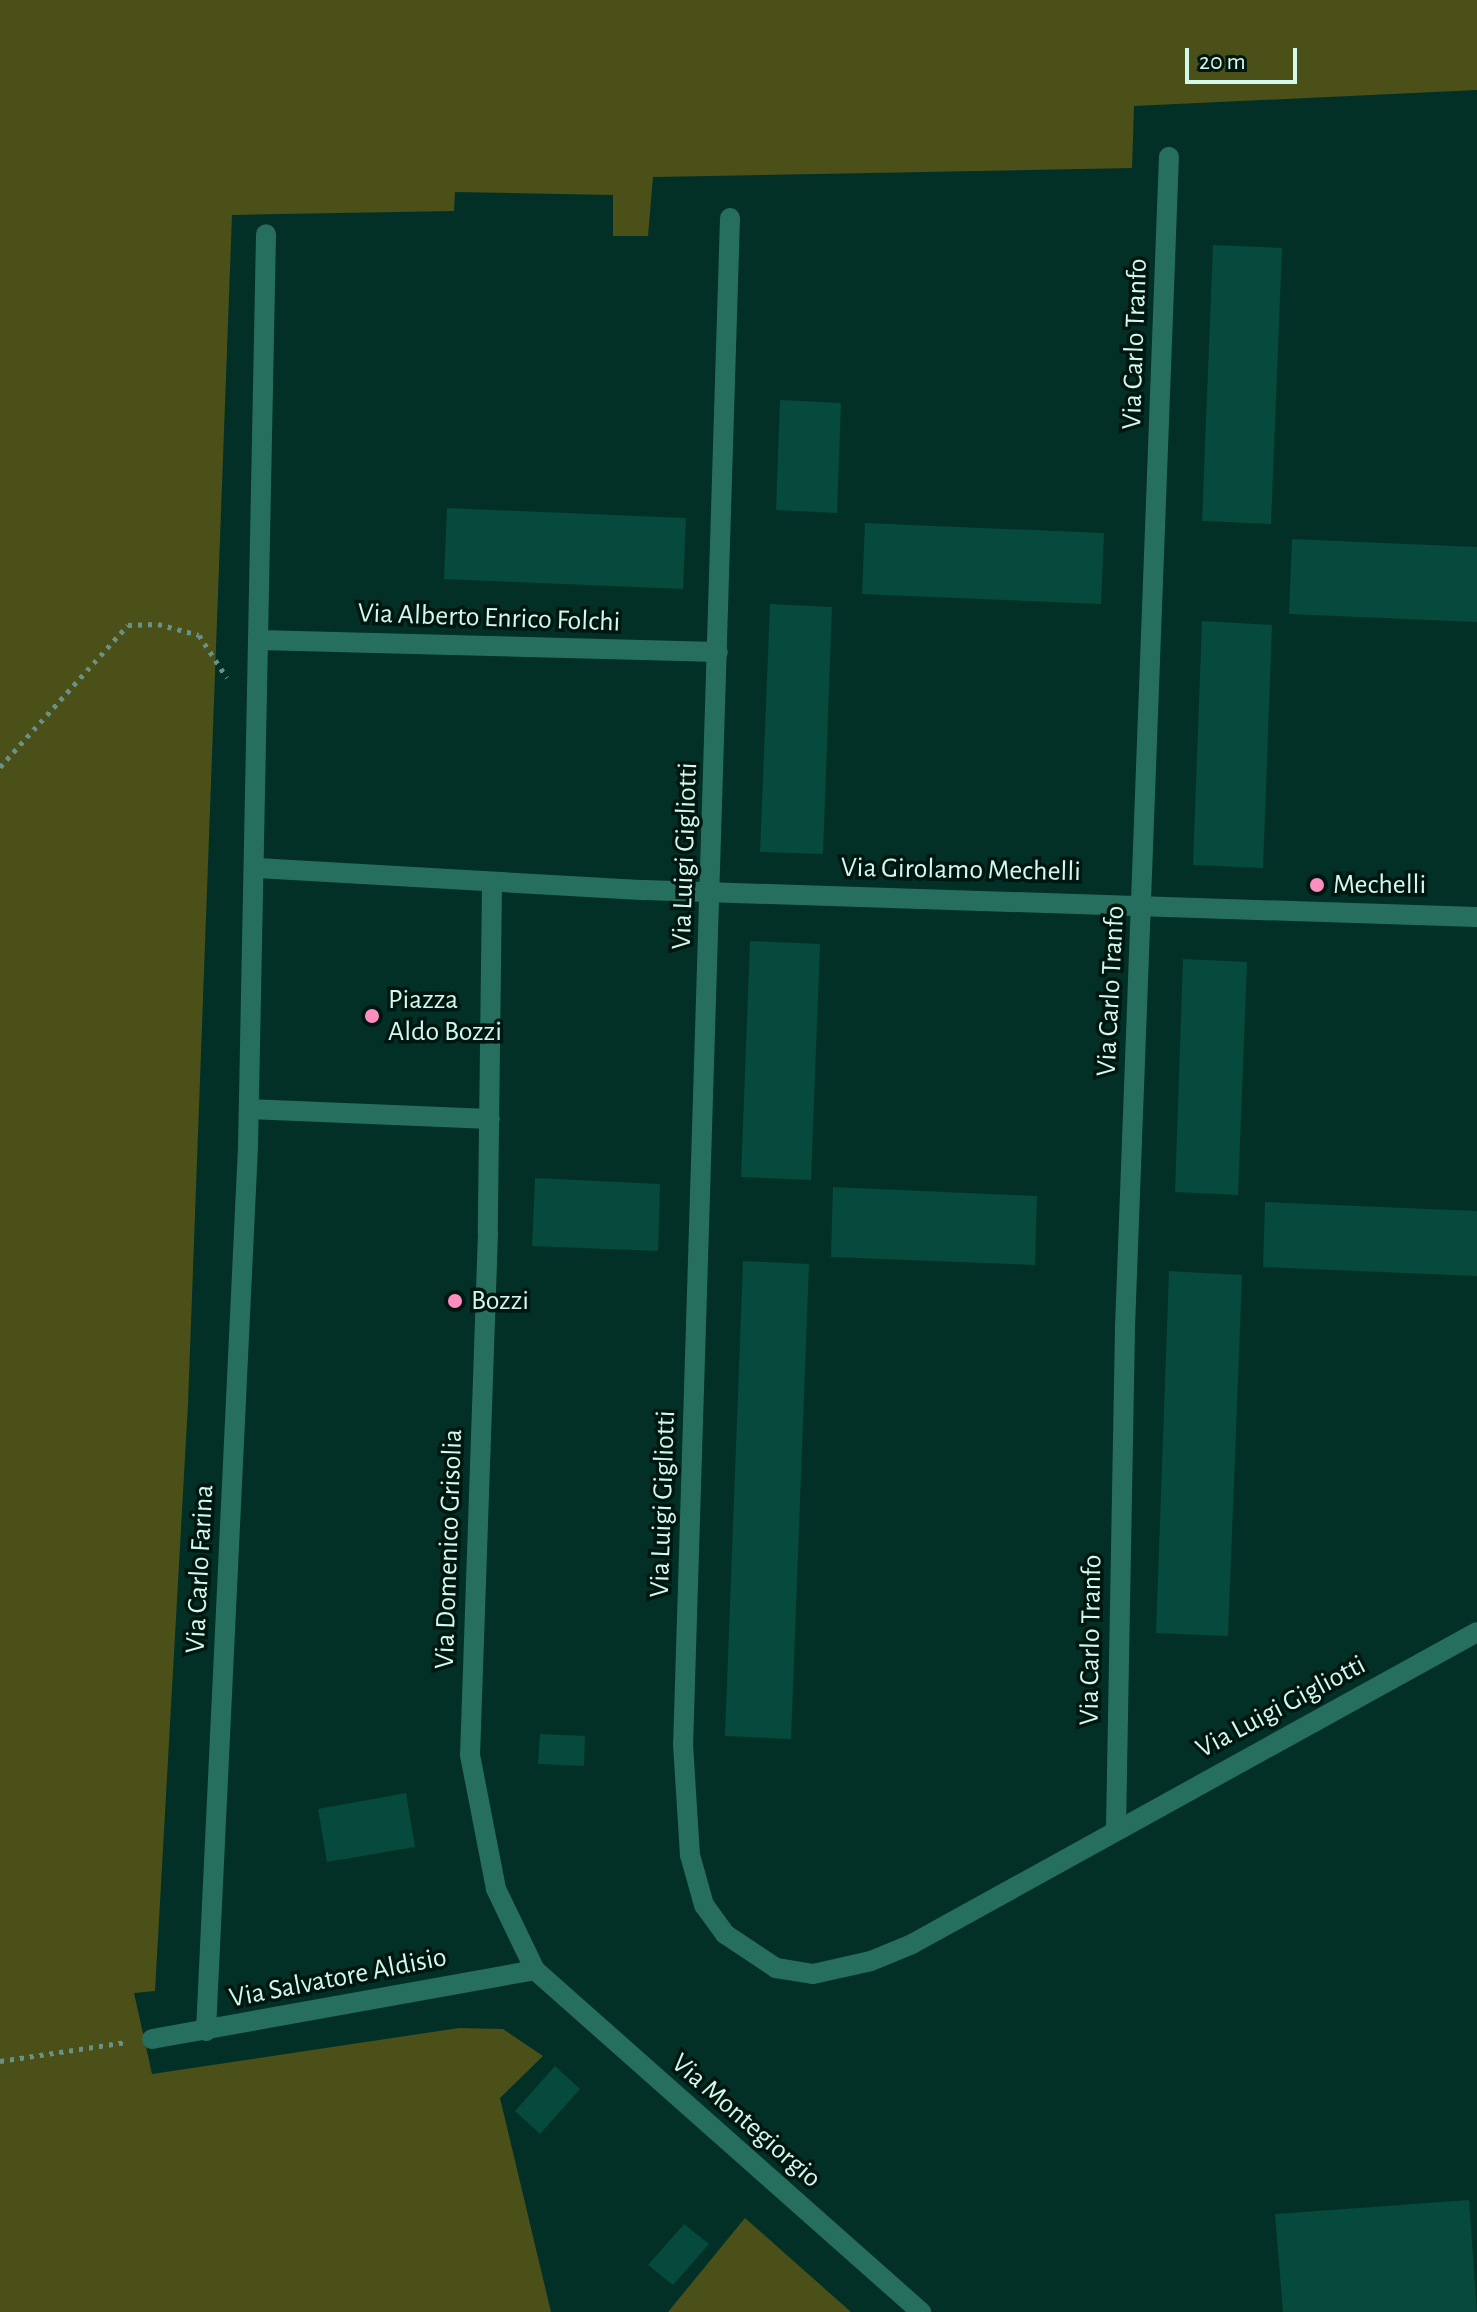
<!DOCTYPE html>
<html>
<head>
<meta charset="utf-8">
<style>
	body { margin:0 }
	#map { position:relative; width:1477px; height:2312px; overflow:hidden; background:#023026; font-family:"Alegreya Sans",sans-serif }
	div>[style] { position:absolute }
	.green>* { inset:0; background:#4b5019 }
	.building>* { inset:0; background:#054a3c }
	.path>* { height:5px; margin-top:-2.5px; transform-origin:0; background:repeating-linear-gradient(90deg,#689287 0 4px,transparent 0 10px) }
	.minor>* { height:20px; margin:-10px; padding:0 10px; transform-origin:10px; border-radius:10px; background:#266f5e }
	.dots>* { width:22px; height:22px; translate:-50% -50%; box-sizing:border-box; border:4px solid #001610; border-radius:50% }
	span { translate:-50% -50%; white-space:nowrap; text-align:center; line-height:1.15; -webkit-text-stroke:7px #001610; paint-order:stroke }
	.street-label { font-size:28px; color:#d2f9ec }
	.poi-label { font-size:28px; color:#d2f9ec }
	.left { translate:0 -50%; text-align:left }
	.scale { position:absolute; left:1185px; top:48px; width:112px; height:36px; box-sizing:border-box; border:4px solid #d2f9ec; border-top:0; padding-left:10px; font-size:24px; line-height:28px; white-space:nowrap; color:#d2f9ec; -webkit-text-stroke:6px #001610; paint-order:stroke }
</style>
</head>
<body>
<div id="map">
	<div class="green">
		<i style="clip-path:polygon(0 0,1477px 0,1477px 90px,1134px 106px,1132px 168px,653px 177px,648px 236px,613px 236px,613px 195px,455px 192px,454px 211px,232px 215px,188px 1404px,155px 1991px,134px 1993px,152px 2074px,459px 2028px,503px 2029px,543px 2056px,500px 2098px,551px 2312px,0 2312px)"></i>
		<i style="clip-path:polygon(745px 2218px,851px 2312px,668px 2312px)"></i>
	</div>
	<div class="building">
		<i style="clip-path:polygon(1213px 245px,1282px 248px,1271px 524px,1202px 521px)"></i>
		<i style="clip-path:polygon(780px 400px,841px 403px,837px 513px,776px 510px)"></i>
		<i style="clip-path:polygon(447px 508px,686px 518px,683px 589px,444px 579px)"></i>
		<i style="clip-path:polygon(865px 523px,1104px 533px,1101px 604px,862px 594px)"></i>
		<i style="clip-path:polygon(1292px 539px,1477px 547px,1477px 622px,1289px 614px)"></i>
		<i style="clip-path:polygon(770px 604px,832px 607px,823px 854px,760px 852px)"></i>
		<i style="clip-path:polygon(1202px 621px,1272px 625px,1263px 868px,1193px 865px)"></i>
		<i style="clip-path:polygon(750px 941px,820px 944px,811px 1180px,741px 1177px)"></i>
		<i style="clip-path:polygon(1183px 959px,1247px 962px,1238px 1195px,1175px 1192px)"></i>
		<i style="clip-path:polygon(535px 1178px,660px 1184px,658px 1251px,532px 1246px)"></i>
		<i style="clip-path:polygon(833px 1187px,1037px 1196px,1035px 1265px,831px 1257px)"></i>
		<i style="clip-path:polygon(1265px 1202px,1477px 1211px,1477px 1276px,1263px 1267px)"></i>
		<i style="clip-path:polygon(743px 1261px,809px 1264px,791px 1739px,725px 1736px)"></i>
		<i style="clip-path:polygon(1169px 1271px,1242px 1275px,1228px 1636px,1156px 1633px)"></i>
		<i style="clip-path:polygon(540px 1734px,585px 1736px,584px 1766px,538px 1764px)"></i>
		<i style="clip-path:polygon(406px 1793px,415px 1847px,327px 1862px,318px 1809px)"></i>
		<i style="clip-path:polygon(555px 2066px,580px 2089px,540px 2134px,515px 2111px)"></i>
		<i style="clip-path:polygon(1469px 2200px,1477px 2312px,1283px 2312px,1275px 2214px)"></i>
		<i style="clip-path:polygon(684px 2224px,709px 2244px,673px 2285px,648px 2265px)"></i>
	</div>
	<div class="path">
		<i style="left:0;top:767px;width:191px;rotate:-48deg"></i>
		<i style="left:128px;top:625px;width:30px;rotate:-2deg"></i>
		<i style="left:158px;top:624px;width:42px;rotate:15deg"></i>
		<i style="left:199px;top:635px;width:51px;rotate:56.9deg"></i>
		<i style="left:0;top:2061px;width:128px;rotate:-8.5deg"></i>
	</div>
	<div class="minor">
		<i style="left:730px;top:218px;width:1527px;rotate:91.76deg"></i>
		<i style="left:683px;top:1744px;width:111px;rotate:86.4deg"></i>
		<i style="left:690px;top:1855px;width:52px;rotate:74.4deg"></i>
		<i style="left:704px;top:1905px;width:36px;rotate:54deg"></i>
		<i style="left:725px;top:1934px;width:61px;rotate:33.7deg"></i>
		<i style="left:776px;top:1968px;width:37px;rotate:9deg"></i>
		<i style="left:813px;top:1974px;width:59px;rotate:-12.6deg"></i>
		<i style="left:871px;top:1961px;width:44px;rotate:-22.5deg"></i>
		<i style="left:912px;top:1944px;width:645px;rotate:-28.91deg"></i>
		<i style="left:258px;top:640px;width:460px;rotate:1.5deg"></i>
		<i style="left:257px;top:868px;width:388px;rotate:3.3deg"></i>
		<i style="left:644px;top:890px;width:833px;rotate:1.86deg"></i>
		<i style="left:492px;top:883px;width:350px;rotate:90.7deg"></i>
		<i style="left:488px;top:1233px;width:522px;rotate:91.97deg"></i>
		<i style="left:470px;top:1755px;width:136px;rotate:79deg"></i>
		<i style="left:496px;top:1889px;width:90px;rotate:64.3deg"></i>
		<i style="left:535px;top:1970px;width:516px;rotate:41.54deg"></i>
		<i style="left:249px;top:1109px;width:241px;rotate:2.4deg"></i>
		<i style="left:1116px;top:1828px;width:501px;rotate:-88.97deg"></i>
		<i style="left:1125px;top:1327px;width:1171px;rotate:-87.85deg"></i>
		<i style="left:206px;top:2031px;width:885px;rotate:-87.28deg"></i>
		<i style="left:248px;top:1147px;width:913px;rotate:-88.87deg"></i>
		<i style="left:152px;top:2039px;width:389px;rotate:-10.2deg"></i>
	</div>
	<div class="dots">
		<i style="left:1317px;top:885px;background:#fe8ebd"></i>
		<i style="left:372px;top:1016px;background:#fe8ebd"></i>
		<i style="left:455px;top:1301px;background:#fe8ebd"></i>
	</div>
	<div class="street-label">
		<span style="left:1135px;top:344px;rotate:-88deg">Via Carlo Tranfo</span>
		<span style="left:489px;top:618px;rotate:2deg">Via Alberto Enrico Folchi</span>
		<span style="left:685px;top:856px;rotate:-88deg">Via Luigi Gigliotti</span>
		<span style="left:961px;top:870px;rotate:1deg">Via Girolamo Mechelli</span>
		<span style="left:1111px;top:991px;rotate:-87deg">Via Carlo Tranfo</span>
		<span style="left:663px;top:1504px;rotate:-88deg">Via Luigi Gigliotti</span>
		<span style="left:449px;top:1549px;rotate:-88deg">Via Domenico Grisolia</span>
		<span style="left:200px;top:1569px;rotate:-87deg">Via Carlo Farina</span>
		<span style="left:1091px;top:1640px;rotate:-89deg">Via Carlo Tranfo</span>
		<span style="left:1281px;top:1707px;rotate:-28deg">Via Luigi Gigliotti</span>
		<span style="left:338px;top:1978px;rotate:-11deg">Via Salvatore Aldisio</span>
		<span style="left:746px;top:2121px;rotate:41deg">Via Montegiorgio</span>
	</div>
	<div class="poi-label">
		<span class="left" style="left:1333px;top:885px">Mechelli</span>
		<span class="left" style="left:388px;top:1016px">Piazza<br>Aldo Bozzi</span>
		<span class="left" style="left:471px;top:1301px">Bozzi</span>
	</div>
	<div class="scale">20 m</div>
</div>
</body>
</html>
